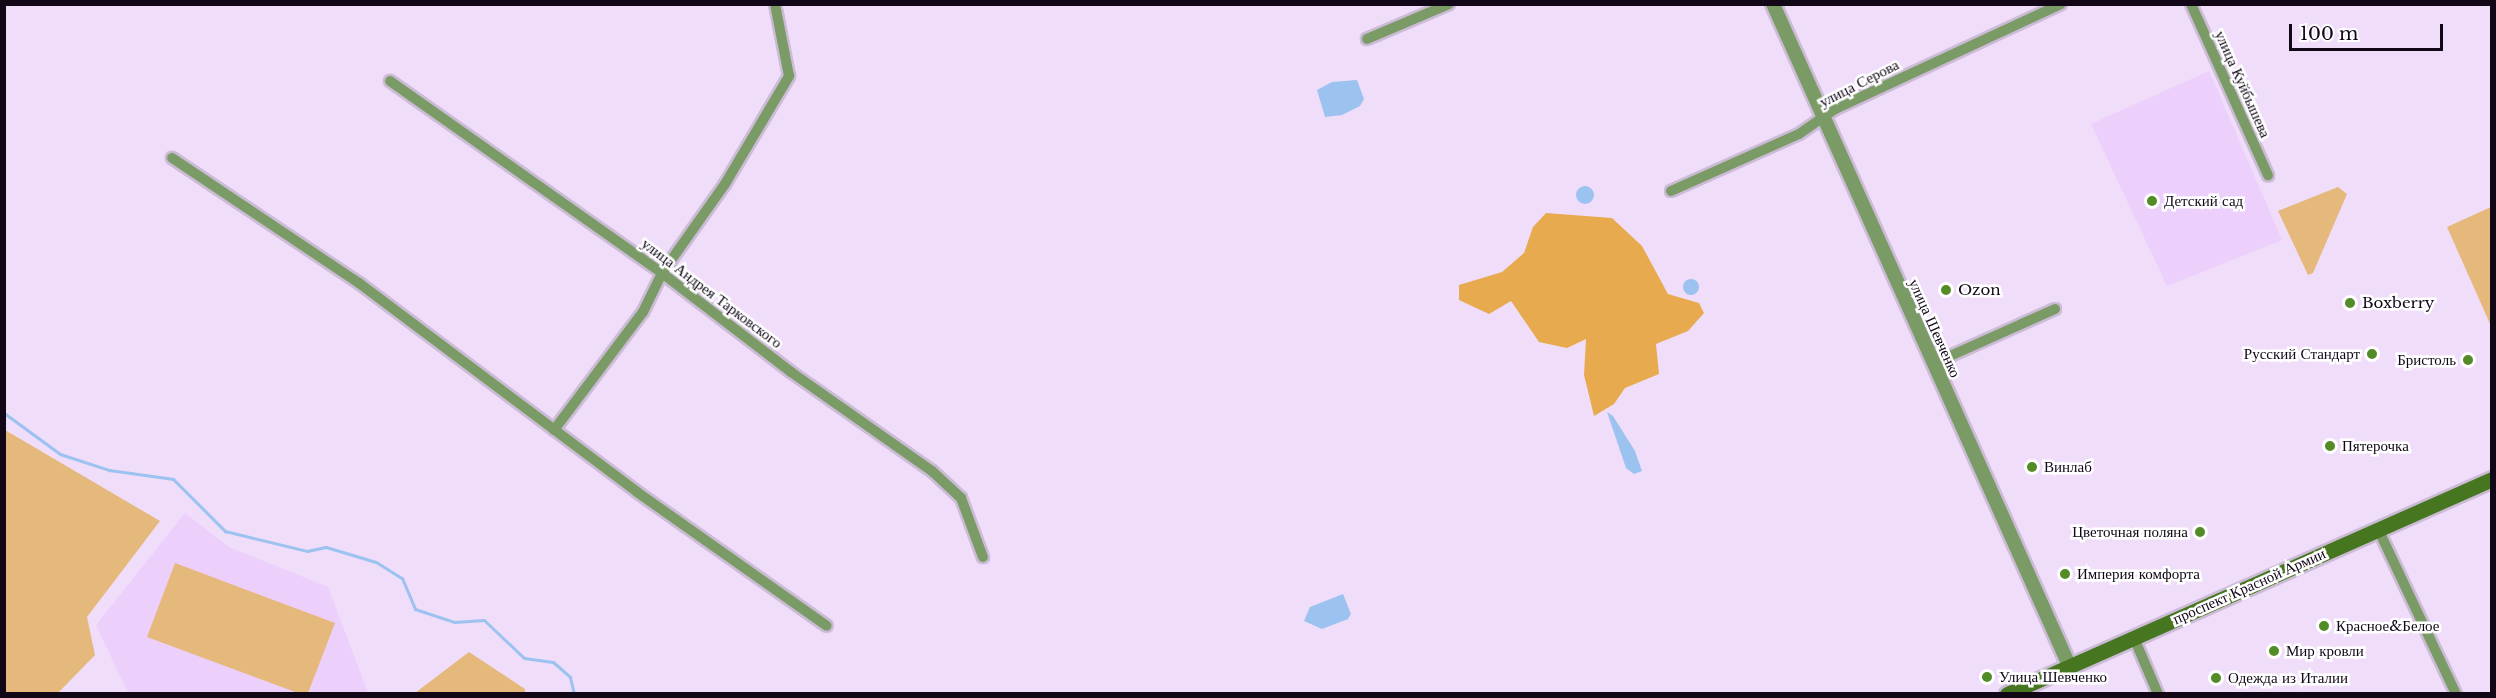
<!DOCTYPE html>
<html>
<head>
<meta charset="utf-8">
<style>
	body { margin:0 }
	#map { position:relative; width:2496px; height:698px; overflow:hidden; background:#f0ddfa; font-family:"Libre Baskerville",serif }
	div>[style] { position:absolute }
	.built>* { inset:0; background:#eccffa }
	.green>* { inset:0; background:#e5b87b }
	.forest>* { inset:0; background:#e8aa4f }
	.water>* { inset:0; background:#9cc2f0 }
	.round { border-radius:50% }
	.stream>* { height:3px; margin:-1.5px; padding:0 1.5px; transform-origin:1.5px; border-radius:1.5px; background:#9cc2f0 }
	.roads { filter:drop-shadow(2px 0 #ccbbd6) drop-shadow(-2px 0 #ccbbd6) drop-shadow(0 2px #ccbbd6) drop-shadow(0 -2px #ccbbd6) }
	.minor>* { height:10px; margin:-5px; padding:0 5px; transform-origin:5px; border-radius:5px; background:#7a9b66 }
	.tertiary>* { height:14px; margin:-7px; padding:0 7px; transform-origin:7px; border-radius:7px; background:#7a9b66 }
	.secondary>* { height:15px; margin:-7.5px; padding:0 7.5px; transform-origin:7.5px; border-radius:7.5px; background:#46761f }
	.dots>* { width:16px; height:16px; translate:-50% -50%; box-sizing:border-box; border:3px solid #fff; border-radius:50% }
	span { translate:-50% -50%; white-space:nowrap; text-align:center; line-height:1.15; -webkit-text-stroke:5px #fff; paint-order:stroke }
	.street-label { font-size:15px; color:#110716 }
	.poi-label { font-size:15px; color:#110716 }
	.left { translate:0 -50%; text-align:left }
	.right { translate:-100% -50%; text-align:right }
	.frame { position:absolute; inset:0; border:6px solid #110716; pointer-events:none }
	.scale { position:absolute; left:2289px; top:24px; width:154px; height:27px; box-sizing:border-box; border:3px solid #110716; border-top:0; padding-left:8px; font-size:18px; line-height:21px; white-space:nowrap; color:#110716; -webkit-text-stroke:4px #fff; paint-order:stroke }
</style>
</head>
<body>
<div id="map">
	<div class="built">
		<i style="clip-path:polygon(2209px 71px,2282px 240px,2167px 286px,2091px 124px)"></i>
		<i style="clip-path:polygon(185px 513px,229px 547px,328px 587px,368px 693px,128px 693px,96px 625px)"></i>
	</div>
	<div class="green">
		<i style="clip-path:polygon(2338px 187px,2347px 194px,2313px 273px,2308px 275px,2278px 211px)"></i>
		<i style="clip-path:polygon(2491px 207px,2491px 326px,2447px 227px)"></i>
		<i style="clip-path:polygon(5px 430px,160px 521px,87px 617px,95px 655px,58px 693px,5px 693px)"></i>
		<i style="clip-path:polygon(175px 563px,335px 623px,308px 693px,298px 693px,147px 637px)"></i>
		<i style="clip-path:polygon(469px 652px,525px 689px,525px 693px,415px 693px)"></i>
	</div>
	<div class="forest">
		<i style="clip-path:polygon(1546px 213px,1612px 218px,1642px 246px,1668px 294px,1699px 303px,1704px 313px,1688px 331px,1656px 344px,1659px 374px,1625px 388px,1614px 404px,1594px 416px,1584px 375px,1586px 339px,1567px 348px,1539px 342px,1511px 301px,1489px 314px,1459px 300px,1459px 285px,1502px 272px,1524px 253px,1533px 227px)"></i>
	</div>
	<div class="water">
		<i style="clip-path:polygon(1357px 80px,1364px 99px,1360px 106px,1342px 115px,1325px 117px,1317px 90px,1332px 82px)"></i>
		<i class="round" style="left:1576px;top:186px;width:18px;height:18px"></i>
		<i class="round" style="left:1683px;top:279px;width:16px;height:16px"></i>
		<i style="clip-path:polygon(1607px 412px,1613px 416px,1635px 451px,1642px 471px,1634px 474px,1626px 468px)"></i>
		<i style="clip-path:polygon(1343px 594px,1351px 614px,1348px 619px,1322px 629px,1304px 621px,1310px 607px)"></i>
	</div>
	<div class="stream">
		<i style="left:4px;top:413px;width:69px;rotate:36.2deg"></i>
		<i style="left:60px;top:454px;width:52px;rotate:18.1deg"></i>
		<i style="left:109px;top:470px;width:65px;rotate:8deg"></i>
		<i style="left:173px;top:479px;width:74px;rotate:45deg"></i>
		<i style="left:225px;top:531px;width:84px;rotate:13.7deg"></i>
		<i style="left:307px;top:551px;width:19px;rotate:-12deg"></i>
		<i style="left:326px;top:547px;width:52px;rotate:16.7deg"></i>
		<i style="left:376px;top:562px;width:31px;rotate:32deg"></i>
		<i style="left:402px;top:578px;width:34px;rotate:67deg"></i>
		<i style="left:415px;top:609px;width:41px;rotate:18.4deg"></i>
		<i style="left:454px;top:622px;width:30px;rotate:-4deg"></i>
		<i style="left:484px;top:620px;width:55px;rotate:43.5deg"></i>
		<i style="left:524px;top:658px;width:29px;rotate:8deg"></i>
		<i style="left:553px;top:662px;width:23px;rotate:41deg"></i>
		<i style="left:570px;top:677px;width:17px;rotate:77deg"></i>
	</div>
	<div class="roads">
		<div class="minor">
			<i style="left:2191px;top:4px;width:188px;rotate:65.8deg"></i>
			<i style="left:1367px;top:39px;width:89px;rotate:-23.1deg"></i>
			<i style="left:390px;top:81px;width:333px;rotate:35.2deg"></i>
			<i style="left:662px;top:273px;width:163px;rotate:37.5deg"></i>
			<i style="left:791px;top:372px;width:172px;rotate:35.1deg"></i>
			<i style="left:932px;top:471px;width:40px;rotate:43deg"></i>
			<i style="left:961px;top:498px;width:63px;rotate:69.6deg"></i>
			<i style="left:172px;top:158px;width:225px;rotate:33.8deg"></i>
			<i style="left:359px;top:283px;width:348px;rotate:36.9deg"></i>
			<i style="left:637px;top:492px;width:232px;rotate:35.2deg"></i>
			<i style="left:1671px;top:191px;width:140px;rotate:-24deg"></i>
			<i style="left:1799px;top:134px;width:44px;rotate:-34.8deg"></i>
			<i style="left:1835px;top:109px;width:249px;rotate:-24.9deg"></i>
			<i style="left:1938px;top:374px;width:22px;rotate:-56deg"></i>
			<i style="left:1950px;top:356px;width:115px;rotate:-24.1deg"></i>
			<i style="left:554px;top:430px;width:148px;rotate:-53deg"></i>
			<i style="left:643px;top:312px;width:43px;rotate:-64deg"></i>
			<i style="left:662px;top:273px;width:109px;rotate:-54.7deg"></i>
			<i style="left:725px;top:184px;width:126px;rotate:-59.3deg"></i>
			<i style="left:789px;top:76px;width:73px;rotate:-101deg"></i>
			<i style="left:2378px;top:529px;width:183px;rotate:64.7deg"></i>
			<i style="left:2134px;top:638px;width:61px;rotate:66.8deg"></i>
		</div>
		<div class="tertiary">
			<i style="left:1773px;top:4px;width:724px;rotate:65.88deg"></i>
		</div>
		<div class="secondary">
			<i style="left:2007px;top:694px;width:531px;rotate:-23.91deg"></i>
		</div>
	</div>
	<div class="dots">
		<i style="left:2152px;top:201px;background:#538b26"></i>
		<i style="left:1946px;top:290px;background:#538b26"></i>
		<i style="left:2350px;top:303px;background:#538b26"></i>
		<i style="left:2372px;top:354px;background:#538b26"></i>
		<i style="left:2468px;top:360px;background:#538b26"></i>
		<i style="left:2330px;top:446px;background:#538b26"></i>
		<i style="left:2032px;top:467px;background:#538b26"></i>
		<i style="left:2200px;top:532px;background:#538b26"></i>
		<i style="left:2065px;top:574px;background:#538b26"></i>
		<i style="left:2324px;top:626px;background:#538b26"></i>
		<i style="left:2274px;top:651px;background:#538b26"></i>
		<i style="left:1987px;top:677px;background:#538b26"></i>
		<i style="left:2216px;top:678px;background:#538b26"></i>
	</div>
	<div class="street-label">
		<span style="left:1859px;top:83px;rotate:-27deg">улица Серова</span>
		<span style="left:2243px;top:84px;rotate:66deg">улица Куйбышева</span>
		<span style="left:712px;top:293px;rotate:37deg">улица Андрея Тарковского</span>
		<span style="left:1935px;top:328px;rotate:66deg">улица Шевченко</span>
		<span style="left:2249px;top:586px;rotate:-24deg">проспект Красной Армии</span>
	</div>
	<div class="poi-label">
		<span class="left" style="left:2164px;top:201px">Детский сад</span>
		<span class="left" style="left:1958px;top:290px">Ozon</span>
		<span class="left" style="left:2362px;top:303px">Boxberry</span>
		<span class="right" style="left:2360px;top:354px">Русский Стандарт</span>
		<span class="right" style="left:2456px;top:360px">Бристоль</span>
		<span class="left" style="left:2342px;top:446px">Пятерочка</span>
		<span class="left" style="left:2044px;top:467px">Винлаб</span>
		<span class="right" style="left:2188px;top:532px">Цветочная поляна</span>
		<span class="left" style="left:2077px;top:574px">Империя комфорта</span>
		<span class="left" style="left:2336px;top:626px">Красное&amp;Белое</span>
		<span class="left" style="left:2286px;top:651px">Мир кровли</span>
		<span class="left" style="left:1999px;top:677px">Улица Шевченко</span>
		<span class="left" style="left:2228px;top:678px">Одежда из Италии</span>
	</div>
	<div class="frame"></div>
	<div class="scale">100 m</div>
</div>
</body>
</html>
